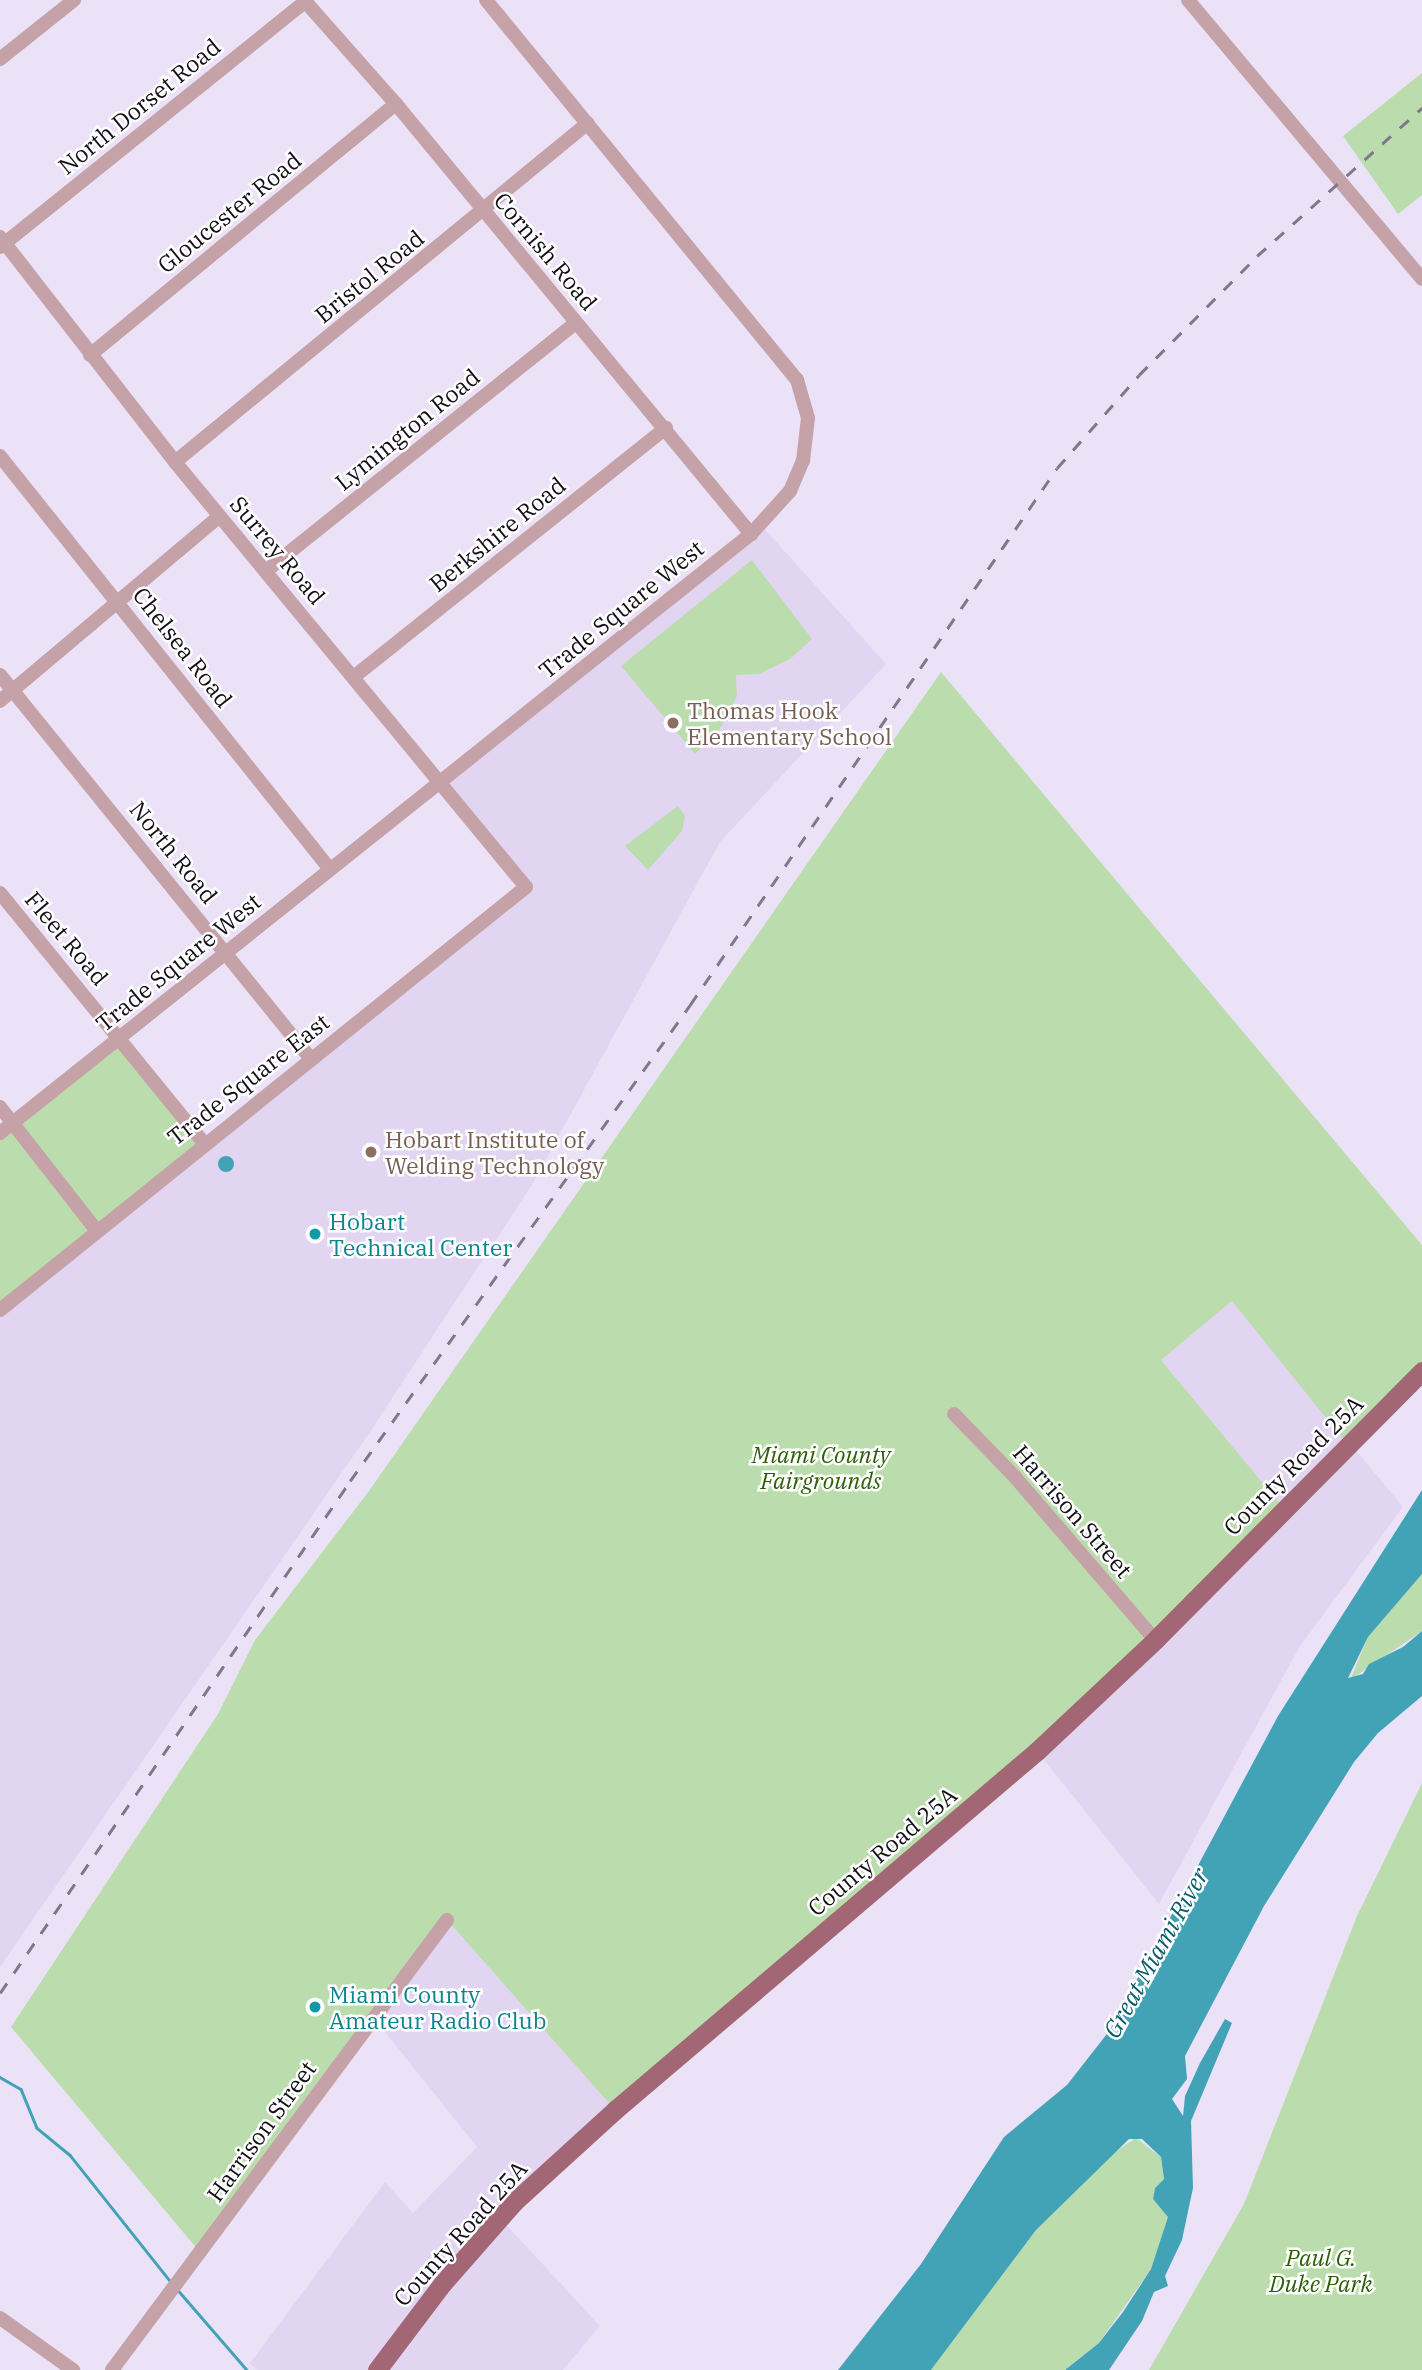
<!DOCTYPE html>
<html>
<head>
<meta charset="utf-8">
<style>
	body { margin:0 }
	#map { position:relative; width:1422px; height:2370px; overflow:hidden; background:#ece2f8; font-family:"IBM Plex Serif",serif }
	div>[style] { position:absolute }
	.built>* { inset:0; background:#e2d5f2 }
	.green>* { inset:0; background:#bbddad }
	.water>* { inset:0; background:#42a3b7 }
	.round { border-radius:50% }
	.stream>* { height:2.5px; margin:-1.25px; padding:0 1.25px; transform-origin:1.25px; border-radius:1.25px; background:#42a3b7 }
	.minor>* { height:14px; margin:-7px; padding:0 7px; transform-origin:7px; border-radius:7px; background:#c5a1a8 }
	.major>* { height:19px; margin:-9.5px; padding:0 9.5px; transform-origin:9.5px; border-radius:9.5px; background:#a36674 }
	.rail>* { height:2.5px; margin-top:-1.25px; transform-origin:0; background:repeating-linear-gradient(90deg,#7f7887 0 12px,transparent 0 24px) }
	.dots>* { width:19px; height:19px; translate:-50% -50%; box-sizing:border-box; border:4px solid #fff; border-radius:50% }
	span { translate:-50% -50%; white-space:nowrap; text-align:center; line-height:1.15; -webkit-text-stroke:5px #fff; paint-order:stroke }
	.street-label { font-size:23px; color:#120e16 }
	.education-label { font-size:23px; color:#785e54 }
	.left { translate:0 -50%; text-align:left }
	.culture-label { font-size:23px; color:#0d838f }
	.park-label { font-size:23px; color:#2c5f08; font-style:italic }
	.water-label { font-size:24px; color:#095c6b; font-style:italic }
</style>
</head>
<body>
<div id="map">
	<div class="built">
		<i style="clip-path:polygon(761px 525px,886px 664px,720px 842px,533px 1183px,372px 1429px,0 1967px,0 1310px,526px 887px,441px 781px)"></i>
		<i style="clip-path:polygon(1232px 1301px,1403px 1507px,1300px 1646px,1159px 1904px,1037px 1751px,1160px 1360px)"></i>
		<i style="clip-path:polygon(447px 1920px,615px 2110px,500px 2218px,600px 2326px,563px 2370px,257px 2370px,250px 2363px,385px 2182px,413px 2213px,477px 2147px,373px 2017px)"></i>
	</div>
	<div class="green">
		<i style="clip-path:polygon(1422px 73px,1422px 195px,1398px 214px,1343px 136px)"></i>
		<i style="clip-path:polygon(752px 560px,812px 639px,790px 659px,759px 674px,736px 675px,737px 696px,721px 727px,695px 754px,621px 666px)"></i>
		<i style="clip-path:polygon(941px 672px,1422px 1245px,1422px 1371px,1347px 1444px,1232px 1301px,1161px 1360px,1284px 1509px,1155px 1640px,615px 2110px,447px 1920px,199px 2251px,11px 2027px,218px 1714px,255px 1640px,369px 1491px)"></i>
		<i style="clip-path:polygon(678px 806px,685px 816px,682px 831px,648px 870px,625px 846px)"></i>
		<i style="clip-path:polygon(120px 1036px,204px 1143px,0 1310px,0 1133px)"></i>
		<i style="clip-path:polygon(1422px 1574px,1422px 1631px,1350px 1680px,1368px 1637px)"></i>
		<i style="clip-path:polygon(1422px 1783px,1422px 2370px,1149px 2370px,1244px 2204px,1357px 1916px)"></i>
		<i style="clip-path:polygon(1136px 2138px,1161px 2157px,1164px 2179px,1155px 2188px,1153px 2199px,1169px 2217px,1151px 2269px,1099px 2343px,1065px 2370px,931px 2370px,1036px 2230px,1103px 2160px)"></i>
	</div>
	<div class="water">
		<i class="round" style="left:218px;top:1156px;width:16px;height:16px"></i>
		<i style="clip-path:polygon(1422px 1490px,1422px 1574px,1368px 1637px,1348px 1678px,1363px 1674px,1369px 1664px,1403px 1647px,1422px 1631px,1422px 1696px,1378px 1733px,1354px 1762px,1264px 1906px,1185px 2056px,1187px 2079px,1172px 2099px,1183px 2116px,1185px 2096px,1200px 2063px,1225px 2019px,1232px 2023px,1191px 2121px,1193px 2188px,1182px 2240px,1165px 2276px,1168px 2286px,1154px 2292px,1142px 2321px,1109px 2370px,1065px 2370px,1099px 2343px,1123px 2312px,1151px 2269px,1168px 2217px,1153px 2199px,1155px 2188px,1164px 2179px,1161px 2157px,1142px 2139px,1129px 2139px,1036px 2230px,931px 2370px,838px 2370px,921px 2264px,1004px 2137px,1067px 2085px,1110px 2030px,1278px 1716px)"></i>
	</div>
	<div class="stream">
		<i style="left:0;top:2077px;width:24px;rotate:30deg"></i>
		<i style="left:21px;top:2089px;width:42px;rotate:67.7deg"></i>
		<i style="left:37px;top:2128px;width:43px;rotate:39.3deg"></i>
		<i style="left:70px;top:2155px;width:162px;rotate:51.5deg"></i>
		<i style="left:178px;top:2290px;width:106px;rotate:49.2deg"></i>
	</div>
	<div class="minor">
		<i style="left:304px;top:0;width:139px;rotate:48.5deg"></i>
		<i style="left:396px;top:104px;width:558px;rotate:50.46deg"></i>
		<i style="left:1188px;top:0;width:364px;rotate:50deg"></i>
		<i style="left:0;top:59px;width:95px;rotate:-38.6deg"></i>
		<i style="left:0;top:237px;width:285px;rotate:52.1deg"></i>
		<i style="left:175px;top:462px;width:551px;rotate:50.45deg"></i>
		<i style="left:526px;top:887px;width:675px;rotate:141.19deg"></i>
		<i style="left:0;top:247px;width:394px;rotate:-38.8deg"></i>
		<i style="left:90px;top:355px;width:396px;rotate:-39.4deg"></i>
		<i style="left:0;top:456px;width:527px;rotate:51.39deg"></i>
		<i style="left:175px;top:462px;width:534px;rotate:-39.38deg"></i>
		<i style="left:266px;top:571px;width:397px;rotate:-38.7deg"></i>
		<i style="left:0;top:675px;width:494px;rotate:51deg"></i>
		<i style="left:355px;top:676px;width:398px;rotate:-38.6deg"></i>
		<i style="left:0;top:701px;width:287px;rotate:-40.1deg"></i>
		<i style="left:0;top:893px;width:323px;rotate:50.8deg"></i>
		<i style="left:0;top:1107px;width:156px;rotate:52deg"></i>
		<i style="left:0;top:1133px;width:961px;rotate:-38.58deg"></i>
		<i style="left:751px;top:534px;width:58px;rotate:-47.8deg"></i>
		<i style="left:790px;top:491px;width:33px;rotate:-67deg"></i>
		<i style="left:803px;top:461px;width:43px;rotate:-83.4deg"></i>
		<i style="left:808px;top:418px;width:40px;rotate:-106deg"></i>
		<i style="left:797px;top:380px;width:491px;rotate:-129.3deg"></i>
		<i style="left:954px;top:1414px;width:88px;rotate:45.9deg"></i>
		<i style="left:1015px;top:1477px;width:215px;rotate:49.3deg"></i>
		<i style="left:0;top:2318px;width:90px;rotate:35.5deg"></i>
		<i style="left:112px;top:2370px;width:561px;rotate:-53.33deg"></i>
	</div>
	<div class="major">
		<i style="left:377px;top:2370px;width:108px;rotate:-52.9deg"></i>
		<i style="left:442px;top:2284px;width:109px;rotate:-48.7deg"></i>
		<i style="left:514px;top:2202px;width:137px;rotate:-42.3deg"></i>
		<i style="left:615px;top:2110px;width:554px;rotate:-40.39deg"></i>
		<i style="left:1037px;top:1751px;width:162px;rotate:-43.2deg"></i>
		<i style="left:1155px;top:1640px;width:379px;rotate:-45.2deg"></i>
	</div>
	<div class="rail">
		<i style="left:0;top:1993px;width:620px;rotate:-55.64deg"></i>
		<i style="left:350px;top:1481px;width:585px;rotate:-54.46deg"></i>
		<i style="left:690px;top:1005px;width:650px;rotate:-55.65deg"></i>
		<i style="left:1057px;top:468px;width:124px;rotate:-48.6deg"></i>
		<i style="left:1139px;top:375px;width:168px;rotate:-45.2deg"></i>
		<i style="left:1257px;top:256px;width:222px;rotate:-41.9deg"></i>
	</div>
	<div class="dots">
		<i style="left:673px;top:723px;background:#8d6e63"></i>
		<i style="left:371px;top:1152px;background:#8d6e63"></i>
		<i style="left:315px;top:1234px;background:#0f9aa8"></i>
		<i style="left:315px;top:2007px;background:#0f9aa8"></i>
	</div>
	<div class="street-label">
		<span style="left:139px;top:106px;rotate:-39deg">North Dorset Road</span>
		<span style="left:229px;top:212px;rotate:-39deg">Gloucester Road</span>
		<span style="left:546px;top:251px;rotate:50deg">Cornish Road</span>
		<span style="left:369px;top:276px;rotate:-39deg">Bristol Road</span>
		<span style="left:407px;top:429px;rotate:-39deg">Lymington Road</span>
		<span style="left:497px;top:534px;rotate:-39deg">Berkshire Road</span>
		<span style="left:278px;top:550px;rotate:50deg">Surrey Road</span>
		<span style="left:621px;top:609px;rotate:-39deg">Trade Square West</span>
		<span style="left:183px;top:647px;rotate:52deg">Chelsea Road</span>
		<span style="left:174px;top:852px;rotate:51deg">North Road</span>
		<span style="left:67px;top:938px;rotate:50deg">Fleet Road</span>
		<span style="left:178px;top:962px;rotate:-39deg">Trade Square West</span>
		<span style="left:248px;top:1079px;rotate:-38deg">Trade Square East</span>
		<span style="left:1293px;top:1465px;rotate:-45deg">County Road 25A</span>
		<span style="left:1073px;top:1511px;rotate:49deg">Harrison Street</span>
		<span style="left:882px;top:1851px;rotate:-40deg">County Road 25A</span>
		<span style="left:261px;top:2131px;rotate:-54deg">Harrison Street</span>
		<span style="left:460px;top:2233px;rotate:-48deg">County Road 25A</span>
	</div>
	<div class="education-label">
		<span class="left" style="left:687px;top:723px">Thomas Hook<br>Elementary School</span>
		<span class="left" style="left:385px;top:1152px">Hobart Institute of<br>Welding Technology</span>
	</div>
	<div class="culture-label">
		<span class="left" style="left:329px;top:1234px">Hobart<br>Technical Center</span>
		<span class="left" style="left:329px;top:2007px">Miami County<br>Amateur Radio Club</span>
	</div>
	<div class="park-label">
		<span style="left:821px;top:1467px">Miami County<br>Fairgrounds</span>
		<span style="left:1321px;top:2270px">Paul G.<br>Duke Park</span>
	</div>
	<div class="water-label">
		<span style="left:1156px;top:1953px;rotate:-61deg">Great Miami River</span>
	</div>
</div>
</body>
</html>
